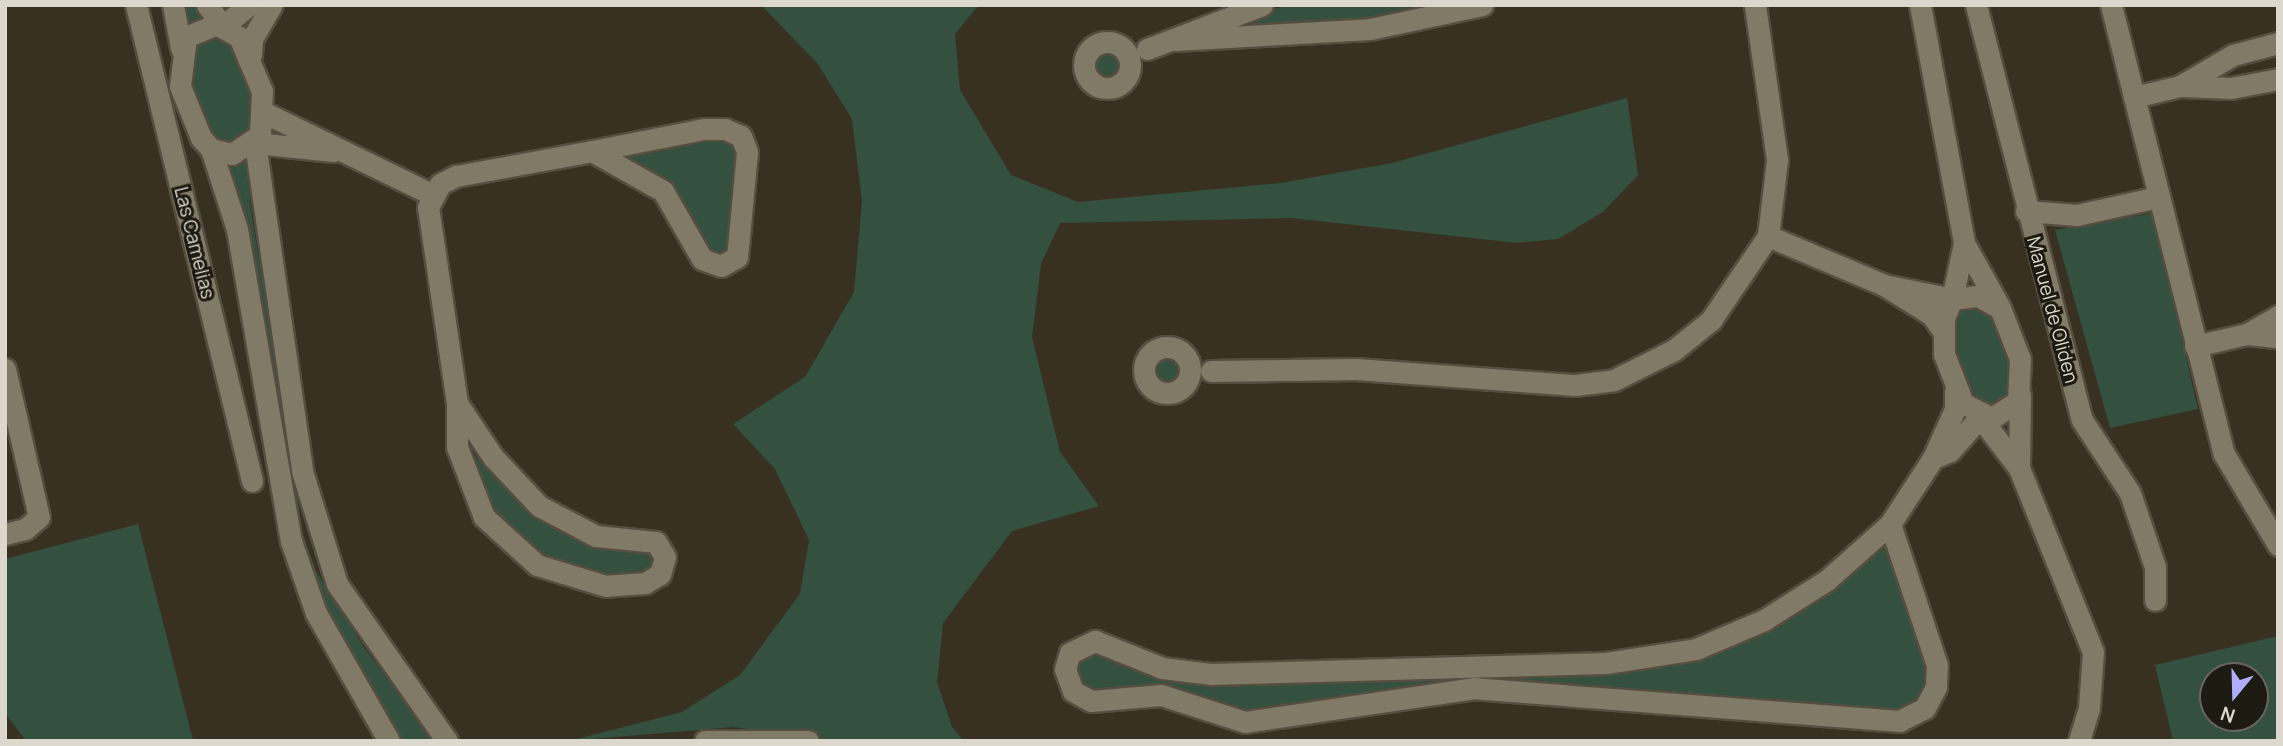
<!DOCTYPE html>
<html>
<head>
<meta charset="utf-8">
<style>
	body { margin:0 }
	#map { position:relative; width:2283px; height:746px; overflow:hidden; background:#383121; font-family:Manrope,sans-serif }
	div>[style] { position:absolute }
	.green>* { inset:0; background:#34503f }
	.round { border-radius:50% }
	.roads { filter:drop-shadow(2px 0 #554e40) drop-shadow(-2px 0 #554e40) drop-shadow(0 2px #554e40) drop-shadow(0 -2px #554e40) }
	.minor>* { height:21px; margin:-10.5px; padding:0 10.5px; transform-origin:10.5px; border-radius:10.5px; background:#817a67 }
	.minor>.ring { margin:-10.5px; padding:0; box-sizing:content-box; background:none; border:21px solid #817a67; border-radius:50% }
	span { translate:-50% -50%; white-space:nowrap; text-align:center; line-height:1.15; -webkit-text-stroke:6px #1d1a12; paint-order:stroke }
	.street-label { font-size:19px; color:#ddd8ce }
	.frame { position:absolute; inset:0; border:7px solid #ddd8ce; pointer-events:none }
	.north { position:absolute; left:2199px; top:662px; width:70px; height:70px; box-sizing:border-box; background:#1d1a12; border:2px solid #6a665d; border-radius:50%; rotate:199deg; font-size:19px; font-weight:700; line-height:28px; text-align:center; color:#ddd8ce }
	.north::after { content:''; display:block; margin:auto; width:24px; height:32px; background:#aeaefb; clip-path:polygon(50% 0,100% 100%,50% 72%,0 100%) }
</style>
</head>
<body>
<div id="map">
	<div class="green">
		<i style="clip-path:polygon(181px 5px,198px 5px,207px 18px,187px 24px)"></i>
		<i style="clip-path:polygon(761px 5px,979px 5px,955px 34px,960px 90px,1011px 175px,1078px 202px,1281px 183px,1392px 163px,1627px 98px,1638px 175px,1603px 212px,1558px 239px,1517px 243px,1291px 218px,1060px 223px,1041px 264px,1032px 337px,1060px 452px,1099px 506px,1012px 531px,943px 623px,937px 682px,952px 727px,964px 741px,829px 741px,733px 727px,569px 741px,682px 712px,740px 675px,800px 594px,809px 540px,775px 469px,733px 424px,805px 377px,854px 292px,862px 201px,852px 119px,818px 64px)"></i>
		<i style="clip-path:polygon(1289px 5px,1438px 5px,1360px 22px,1204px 28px)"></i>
		<i style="clip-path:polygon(197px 32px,230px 37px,259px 107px,255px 127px,230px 145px,214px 140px,189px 98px)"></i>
		<i class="round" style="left:1089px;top:48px;width:36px;height:36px"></i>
		<i style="clip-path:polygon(706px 134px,734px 141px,740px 153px,731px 251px,723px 257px,702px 246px,686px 206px,670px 187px,623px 156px,624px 151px)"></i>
		<i style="clip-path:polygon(249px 159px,250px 203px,303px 535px,316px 571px,363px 646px,433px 741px,400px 741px,312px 581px,297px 529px,227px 161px)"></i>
		<i style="clip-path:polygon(2153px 213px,2198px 409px,2110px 428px,2055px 230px)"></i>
		<i style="clip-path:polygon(1968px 303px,1991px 310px,2013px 364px,2003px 406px,1989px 412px,1970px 405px,1947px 347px,1957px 307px)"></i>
		<i class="round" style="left:1149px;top:352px;width:36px;height:36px"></i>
		<i style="clip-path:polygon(462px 445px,516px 491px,657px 552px,656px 565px,643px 576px,623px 577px,579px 573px,543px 561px,494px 519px)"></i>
		<i style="clip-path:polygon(138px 524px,193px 740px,26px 741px,5px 713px,5px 559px)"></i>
		<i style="clip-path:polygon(1885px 542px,1927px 659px,1929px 683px,1909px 710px,1884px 714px,1482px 679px,1483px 673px,1683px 660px)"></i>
		<i style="clip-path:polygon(evenodd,2278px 636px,2278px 741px,2173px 741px,2155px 665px,2278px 636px,2213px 676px,2255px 676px,2255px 718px,2213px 718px,2213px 676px)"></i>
		<i style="clip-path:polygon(1088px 648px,1126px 660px,1464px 678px,1461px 684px,1377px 692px,1255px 715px,1096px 694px,1076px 685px,1075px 662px)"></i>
	</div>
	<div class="roads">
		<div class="minor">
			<i style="left:136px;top:5px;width:490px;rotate:76.3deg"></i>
			<i style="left:173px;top:5px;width:44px;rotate:79.5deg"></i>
			<i style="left:207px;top:5px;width:26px;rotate:53deg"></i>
			<i style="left:223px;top:26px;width:33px;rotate:-39deg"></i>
			<i style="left:1920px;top:5px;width:242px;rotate:79.5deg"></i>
			<i style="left:1976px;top:5px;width:428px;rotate:75.7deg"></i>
			<i style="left:2082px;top:420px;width:87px;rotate:56.7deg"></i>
			<i style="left:2130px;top:493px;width:78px;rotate:71.3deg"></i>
			<i style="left:2155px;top:567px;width:33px;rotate:90deg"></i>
			<i style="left:2111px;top:5px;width:463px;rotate:75.9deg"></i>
			<i style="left:2224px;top:454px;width:106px;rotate:59.3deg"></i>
			<i style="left:216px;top:24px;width:26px;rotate:29deg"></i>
			<i style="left:239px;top:37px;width:59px;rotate:66.9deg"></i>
			<i style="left:262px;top:91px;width:44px;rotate:92.6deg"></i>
			<i style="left:260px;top:135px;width:34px;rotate:146deg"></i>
			<i style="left:232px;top:154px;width:22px;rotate:-167deg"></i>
			<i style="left:211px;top:149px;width:15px;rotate:-132deg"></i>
			<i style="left:201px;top:138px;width:56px;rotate:-112deg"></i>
			<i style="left:180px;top:86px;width:49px;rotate:-83deg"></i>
			<i style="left:186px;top:37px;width:33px;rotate:-23deg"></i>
			<i style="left:1175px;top:40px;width:195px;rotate:-3.2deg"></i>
			<i style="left:1370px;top:29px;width:115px;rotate:-12.1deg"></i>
			<i class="ring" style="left:1084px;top:42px;width:25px;height:25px"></i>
			<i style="left:2278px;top:43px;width:47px;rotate:165.1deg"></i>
			<i style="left:2233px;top:55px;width:61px;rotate:149.7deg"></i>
			<i style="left:2180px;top:86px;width:51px;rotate:2.2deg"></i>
			<i style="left:2231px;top:88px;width:48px;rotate:-10.8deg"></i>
			<i style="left:1147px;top:49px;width:123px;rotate:-20.9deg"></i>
			<i style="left:251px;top:55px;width:16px;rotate:-86deg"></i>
			<i style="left:252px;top:39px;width:39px;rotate:-60deg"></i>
			<i style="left:2134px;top:97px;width:47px;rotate:-13.4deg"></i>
			<i style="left:263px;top:112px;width:187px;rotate:26deg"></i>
			<i style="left:211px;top:149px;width:84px;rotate:72deg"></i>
			<i style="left:237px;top:229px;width:317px;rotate:80.2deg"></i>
			<i style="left:291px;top:541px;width:76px;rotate:70.9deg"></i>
			<i style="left:316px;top:613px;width:147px;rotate:60.3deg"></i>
			<i style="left:333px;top:151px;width:78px;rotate:-174.1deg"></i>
			<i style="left:255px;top:143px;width:331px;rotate:81.8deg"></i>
			<i style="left:302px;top:471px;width:118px;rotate:72.8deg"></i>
			<i style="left:337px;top:584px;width:192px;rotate:55deg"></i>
			<i style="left:2026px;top:211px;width:51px;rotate:4.5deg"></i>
			<i style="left:2077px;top:215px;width:83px;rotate:-12.5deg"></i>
			<i style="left:1768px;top:236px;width:126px;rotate:22.9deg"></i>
			<i style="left:1978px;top:296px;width:25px;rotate:29deg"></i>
			<i style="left:2000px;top:308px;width:55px;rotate:68.6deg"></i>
			<i style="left:2020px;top:359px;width:42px;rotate:92.7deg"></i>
			<i style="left:2018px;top:401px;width:31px;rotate:147deg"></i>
			<i style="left:1992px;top:418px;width:33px;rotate:-153deg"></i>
			<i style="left:1963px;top:403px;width:53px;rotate:-111.2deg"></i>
			<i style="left:1944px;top:354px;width:36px;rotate:-90deg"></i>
			<i style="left:1944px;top:318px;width:21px;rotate:-67deg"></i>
			<i style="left:1952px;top:299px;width:26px;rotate:-7deg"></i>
			<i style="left:2278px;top:316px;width:36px;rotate:150deg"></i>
			<i style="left:2247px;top:334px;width:31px;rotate:6deg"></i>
			<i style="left:1943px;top:331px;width:19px;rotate:-125deg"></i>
			<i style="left:1932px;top:315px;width:57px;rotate:-148deg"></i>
			<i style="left:1884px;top:285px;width:69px;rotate:11.6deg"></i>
			<i style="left:1952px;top:299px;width:57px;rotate:-77.9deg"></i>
			<i style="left:1964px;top:243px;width:72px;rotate:60.9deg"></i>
			<i style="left:2195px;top:346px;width:53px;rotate:-13deg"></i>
			<i class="ring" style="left:1144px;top:347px;width:25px;height:25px"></i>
			<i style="left:5px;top:369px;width:152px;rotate:77.1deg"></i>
			<i style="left:39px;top:517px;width:18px;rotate:139deg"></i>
			<i style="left:25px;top:529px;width:21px;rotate:166deg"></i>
			<i style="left:1211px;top:371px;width:145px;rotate:-0.8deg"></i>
			<i style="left:1356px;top:369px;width:220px;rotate:4.2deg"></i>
			<i style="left:1575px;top:385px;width:39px;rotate:-7deg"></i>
			<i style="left:1614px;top:380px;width:67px;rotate:-26.6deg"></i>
			<i style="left:1674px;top:350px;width:48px;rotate:-39deg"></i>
			<i style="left:1711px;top:320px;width:102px;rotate:-55.8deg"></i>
			<i style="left:1768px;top:236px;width:77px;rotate:-83.2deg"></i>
			<i style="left:1777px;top:160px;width:157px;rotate:-98.1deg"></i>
			<i style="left:1955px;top:391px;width:18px;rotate:90deg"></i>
			<i style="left:1955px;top:409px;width:54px;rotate:114.2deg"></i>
			<i style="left:1933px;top:458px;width:18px;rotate:-22deg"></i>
			<i style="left:1950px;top:451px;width:45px;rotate:-48.6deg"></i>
			<i style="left:1980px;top:417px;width:64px;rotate:52.6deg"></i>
			<i style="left:2019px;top:468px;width:73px;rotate:-89.2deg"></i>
			<i style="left:457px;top:403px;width:65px;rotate:56.3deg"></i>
			<i style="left:493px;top:457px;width:67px;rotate:46.8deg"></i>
			<i style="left:539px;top:506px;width:64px;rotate:27.8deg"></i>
			<i style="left:596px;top:536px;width:60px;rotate:5.7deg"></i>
			<i style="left:656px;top:542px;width:17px;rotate:59deg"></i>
			<i style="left:665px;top:557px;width:18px;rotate:106deg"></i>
			<i style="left:660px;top:574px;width:17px;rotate:149deg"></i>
			<i style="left:645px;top:583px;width:39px;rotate:176deg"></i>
			<i style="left:606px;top:586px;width:72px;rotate:-163.1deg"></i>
			<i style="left:537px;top:565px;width:72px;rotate:-137.8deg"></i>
			<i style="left:484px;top:517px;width:75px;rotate:-111.1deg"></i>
			<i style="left:457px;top:447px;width:44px;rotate:-90deg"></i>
			<i style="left:457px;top:403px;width:198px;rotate:-98.4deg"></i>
			<i style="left:428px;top:207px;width:26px;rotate:-62deg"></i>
			<i style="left:440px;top:184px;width:18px;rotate:-27deg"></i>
			<i style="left:456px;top:176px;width:138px;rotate:-10.4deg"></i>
			<i style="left:592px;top:151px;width:114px;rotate:-11.1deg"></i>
			<i style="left:704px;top:129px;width:21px"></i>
			<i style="left:725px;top:129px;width:17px;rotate:24deg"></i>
			<i style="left:741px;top:136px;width:17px;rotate:69deg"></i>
			<i style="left:747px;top:152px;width:105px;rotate:95.4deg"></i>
			<i style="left:737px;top:257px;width:18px;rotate:151deg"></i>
			<i style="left:721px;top:266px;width:20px;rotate:-160deg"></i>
			<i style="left:702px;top:259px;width:78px;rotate:-119.8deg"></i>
			<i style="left:663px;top:191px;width:81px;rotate:-150.6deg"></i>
			<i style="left:2019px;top:468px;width:198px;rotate:68.1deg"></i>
			<i style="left:2093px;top:652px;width:56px;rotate:94.1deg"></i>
			<i style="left:2089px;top:708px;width:34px;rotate:107deg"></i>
			<i style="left:1890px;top:524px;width:149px;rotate:71.6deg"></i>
			<i style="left:1937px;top:665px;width:22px;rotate:93deg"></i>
			<i style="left:1936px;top:687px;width:24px;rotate:118deg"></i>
			<i style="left:1925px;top:708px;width:28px;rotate:153deg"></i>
			<i style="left:1900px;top:721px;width:426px;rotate:-175.6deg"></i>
			<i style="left:1475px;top:688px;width:232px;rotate:171.6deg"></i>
			<i style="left:1245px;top:722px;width:88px;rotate:-162.2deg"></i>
			<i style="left:1161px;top:695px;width:70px;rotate:175.1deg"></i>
			<i style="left:1091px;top:701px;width:21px;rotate:-151deg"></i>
			<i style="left:1073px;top:691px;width:23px;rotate:-110deg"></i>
			<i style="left:1065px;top:669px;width:17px;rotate:-73deg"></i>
			<i style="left:1070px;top:653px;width:28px;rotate:-26deg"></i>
			<i style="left:1095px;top:641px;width:72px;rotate:21.9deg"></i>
			<i style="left:1162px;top:668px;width:48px;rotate:7.1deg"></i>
			<i style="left:1210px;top:674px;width:396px;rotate:-1.6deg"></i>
			<i style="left:1606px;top:663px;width:91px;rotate:-8.8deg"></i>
			<i style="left:1696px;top:649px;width:74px;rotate:-23.1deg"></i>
			<i style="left:1764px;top:620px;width:75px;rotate:-32.4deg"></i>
			<i style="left:1827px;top:580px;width:84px;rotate:-41.6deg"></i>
			<i style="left:1890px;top:524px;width:79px;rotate:-56.9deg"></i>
			<i style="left:705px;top:741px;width:103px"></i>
		</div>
	</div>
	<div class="street-label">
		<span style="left:194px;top:243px;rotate:76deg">Las Camelias</span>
		<span style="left:2052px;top:310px;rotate:75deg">Manuel de Oliden</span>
	</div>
	<div class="frame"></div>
	<div class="north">N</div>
</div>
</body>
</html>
